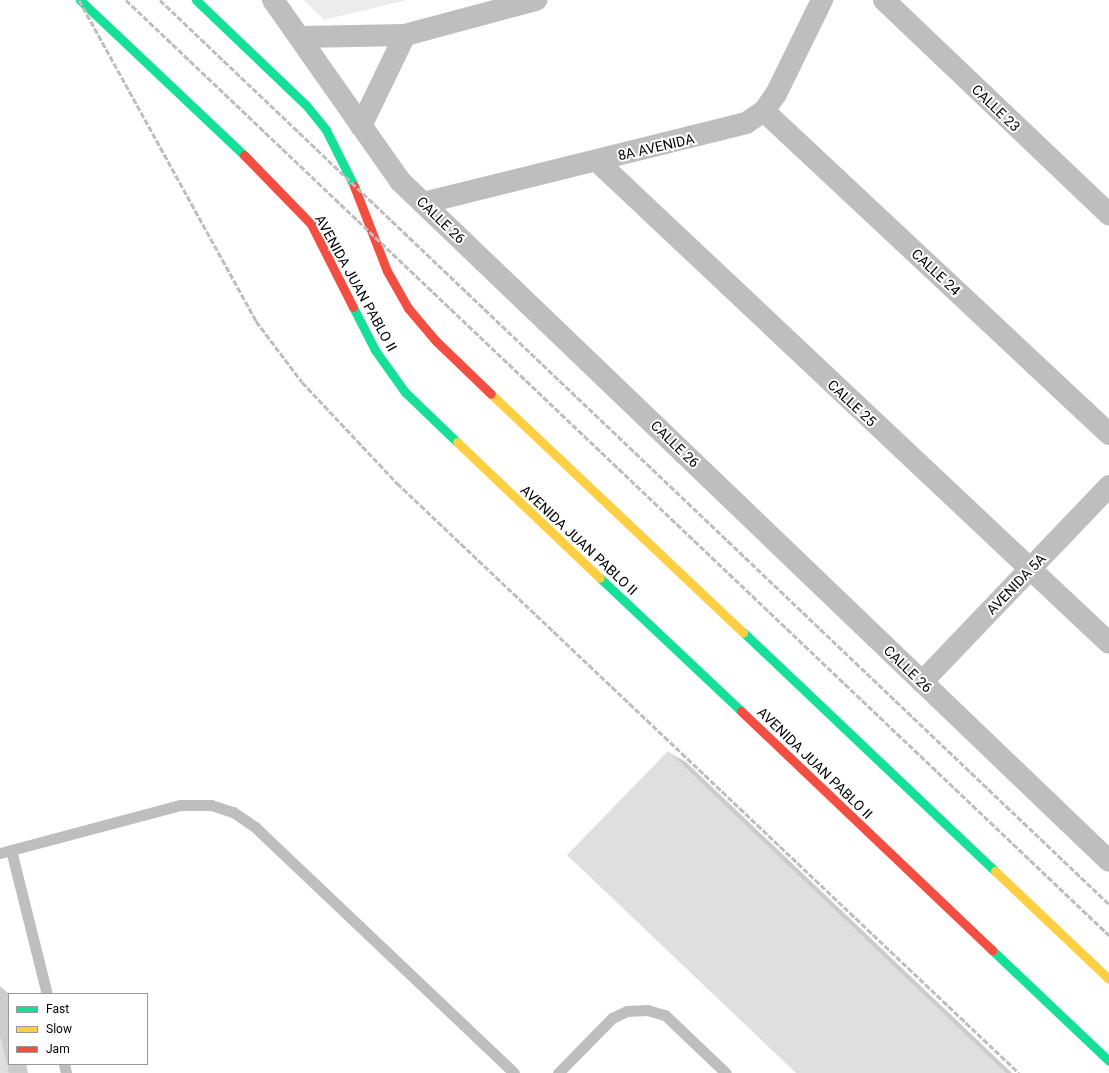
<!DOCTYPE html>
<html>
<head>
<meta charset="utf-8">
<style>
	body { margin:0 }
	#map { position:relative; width:1109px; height:1073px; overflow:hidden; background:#fff; font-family:Roboto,sans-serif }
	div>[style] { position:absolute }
	.green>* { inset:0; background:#ececec }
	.shadow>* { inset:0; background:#0003 }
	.building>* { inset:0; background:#dfdfdf }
	.lane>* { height:11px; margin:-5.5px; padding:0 5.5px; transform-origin:5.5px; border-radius:5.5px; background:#bebebe }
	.street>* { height:22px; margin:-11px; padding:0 11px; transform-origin:11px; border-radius:11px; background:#bebebe }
	.fast>* { height:9px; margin:-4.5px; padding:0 4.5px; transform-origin:4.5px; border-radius:4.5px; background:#16e098 }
	.slow>* { height:9px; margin:-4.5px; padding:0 4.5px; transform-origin:4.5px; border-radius:4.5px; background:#ffcf43 }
	.jam>* { height:9px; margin:-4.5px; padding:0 4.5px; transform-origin:4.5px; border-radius:4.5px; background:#f24e42 }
	.rail>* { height:3px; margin-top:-1.5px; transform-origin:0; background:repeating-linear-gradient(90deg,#bebebe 0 6px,transparent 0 8px) }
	span { translate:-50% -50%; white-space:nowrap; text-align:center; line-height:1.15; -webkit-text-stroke:4px #fff; paint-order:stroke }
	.street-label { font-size:14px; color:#000 }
	.legend { position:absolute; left:8px; top:993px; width:140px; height:72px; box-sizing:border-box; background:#fff; border:1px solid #999; margin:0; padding:5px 7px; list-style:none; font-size:12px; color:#000 }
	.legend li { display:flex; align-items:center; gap:8px; height:20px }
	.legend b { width:20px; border:1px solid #999 }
</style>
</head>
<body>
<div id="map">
	<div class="green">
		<i style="clip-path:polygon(304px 0,407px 0,324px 20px)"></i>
	</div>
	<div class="shadow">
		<i style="clip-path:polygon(668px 752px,686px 762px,1012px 1073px,797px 1073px)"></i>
		<i style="clip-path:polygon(0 986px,9px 994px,9px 1064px,26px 1064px,28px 1073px,0 1073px)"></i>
	</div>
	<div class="building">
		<i style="clip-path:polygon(668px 751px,1006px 1073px,796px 1073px,567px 855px)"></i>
		<i style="clip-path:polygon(0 1038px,1px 1038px,9px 1073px,0 1073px)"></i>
	</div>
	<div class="lane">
		<i style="left:11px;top:850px;width:148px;rotate:76deg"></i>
		<i style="left:0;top:853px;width:186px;rotate:-14.9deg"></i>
		<i style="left:180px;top:805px;width:31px"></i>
		<i style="left:211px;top:805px;width:23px;rotate:18deg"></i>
		<i style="left:233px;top:812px;width:27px;rotate:34deg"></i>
		<i style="left:255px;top:827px;width:357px;rotate:43.5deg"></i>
		<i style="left:64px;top:1064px;width:9px;rotate:77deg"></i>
		<i style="left:558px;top:1073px;width:77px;rotate:-45.5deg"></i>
		<i style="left:612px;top:1018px;width:17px;rotate:-25deg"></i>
		<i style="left:627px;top:1011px;width:20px;rotate:-3deg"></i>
		<i style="left:647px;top:1010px;width:19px;rotate:16deg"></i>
		<i style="left:665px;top:1015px;width:84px;rotate:43.6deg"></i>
	</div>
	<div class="street">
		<i style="left:273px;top:0;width:221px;rotate:54.9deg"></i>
		<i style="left:400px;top:181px;width:982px;rotate:43.8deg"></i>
		<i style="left:884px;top:0;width:311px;rotate:43.6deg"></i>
		<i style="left:302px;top:37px;width:103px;rotate:-1.1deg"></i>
		<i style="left:405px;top:35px;width:136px;rotate:-15deg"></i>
		<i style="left:764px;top:111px;width:473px;rotate:43.1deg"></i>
		<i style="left:361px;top:126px;width:101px;rotate:-64.2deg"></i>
		<i style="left:597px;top:161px;width:703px;rotate:43.27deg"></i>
		<i style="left:423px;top:203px;width:333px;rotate:-13.9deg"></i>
		<i style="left:746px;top:123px;width:22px;rotate:-34deg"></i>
		<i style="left:764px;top:111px;width:21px;rotate:-55deg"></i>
		<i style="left:776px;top:94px;width:105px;rotate:-63.9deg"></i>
		<i style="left:922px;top:682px;width:271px;rotate:-46.3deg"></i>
	</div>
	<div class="fast">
		<i style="left:80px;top:0;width:226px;rotate:43.4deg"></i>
		<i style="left:196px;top:0;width:152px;rotate:43.7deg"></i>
		<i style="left:306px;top:105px;width:32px;rotate:51deg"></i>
		<i style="left:326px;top:130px;width:63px;rotate:63.4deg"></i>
		<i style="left:353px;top:307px;width:48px;rotate:62.9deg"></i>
		<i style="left:375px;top:350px;width:52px;rotate:54.5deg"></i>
		<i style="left:405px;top:392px;width:72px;rotate:43.9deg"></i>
		<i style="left:600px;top:578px;width:194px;rotate:43.3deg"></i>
		<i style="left:743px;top:632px;width:347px;rotate:43.5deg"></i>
		<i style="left:992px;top:950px;width:161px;rotate:43.5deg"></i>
	</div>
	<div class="slow">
		<i style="left:491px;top:394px;width:347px;rotate:43.4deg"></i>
		<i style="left:457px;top:442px;width:197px;rotate:43.6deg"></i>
		<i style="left:995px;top:871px;width:157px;rotate:43.5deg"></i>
	</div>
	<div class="jam">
		<i style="left:244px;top:155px;width:96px;rotate:45.8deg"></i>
		<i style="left:311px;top:224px;width:93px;rotate:63.2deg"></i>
		<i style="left:354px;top:186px;width:91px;rotate:68.8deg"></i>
		<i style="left:387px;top:271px;width:43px;rotate:60.4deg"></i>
		<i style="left:408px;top:308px;width:43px;rotate:49.7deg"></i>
		<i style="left:436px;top:341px;width:76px;rotate:43.9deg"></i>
		<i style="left:741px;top:711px;width:347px;rotate:43.6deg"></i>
	</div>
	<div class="rail">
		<i style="left:79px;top:0;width:367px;rotate:61.1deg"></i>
		<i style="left:256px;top:321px;width:76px;rotate:53deg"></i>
		<i style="left:302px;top:382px;width:139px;rotate:46.8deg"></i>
		<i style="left:397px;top:483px;width:857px;rotate:43.49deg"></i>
		<i style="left:126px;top:0;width:1357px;rotate:43.57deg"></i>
		<i style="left:160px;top:0;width:1311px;rotate:43.61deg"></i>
	</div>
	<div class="street-label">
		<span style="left:996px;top:108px;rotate:44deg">CALLE 23</span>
		<span style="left:656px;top:147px;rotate:-13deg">8A AVENIDA</span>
		<span style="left:441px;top:220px;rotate:44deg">CALLE 26</span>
		<span style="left:936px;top:272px;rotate:43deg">CALLE 24</span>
		<span style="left:356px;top:283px;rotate:61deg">AVENIDA JUAN PABLO II</span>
		<span style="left:852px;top:403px;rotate:43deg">CALLE 25</span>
		<span style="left:675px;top:444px;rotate:44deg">CALLE 26</span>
		<span style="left:579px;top:540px;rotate:43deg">AVENIDA JUAN PABLO II</span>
		<span style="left:1016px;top:584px;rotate:-46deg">AVENIDA 5A</span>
		<span style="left:908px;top:669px;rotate:44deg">CALLE 26</span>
		<span style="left:815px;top:763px;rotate:44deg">AVENIDA JUAN PABLO II</span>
	</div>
	<ul class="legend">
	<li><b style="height:5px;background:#16e098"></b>Fast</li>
	<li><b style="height:5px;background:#ffcf43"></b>Slow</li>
	<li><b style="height:5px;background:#f24e42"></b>Jam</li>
	</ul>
</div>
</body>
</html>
